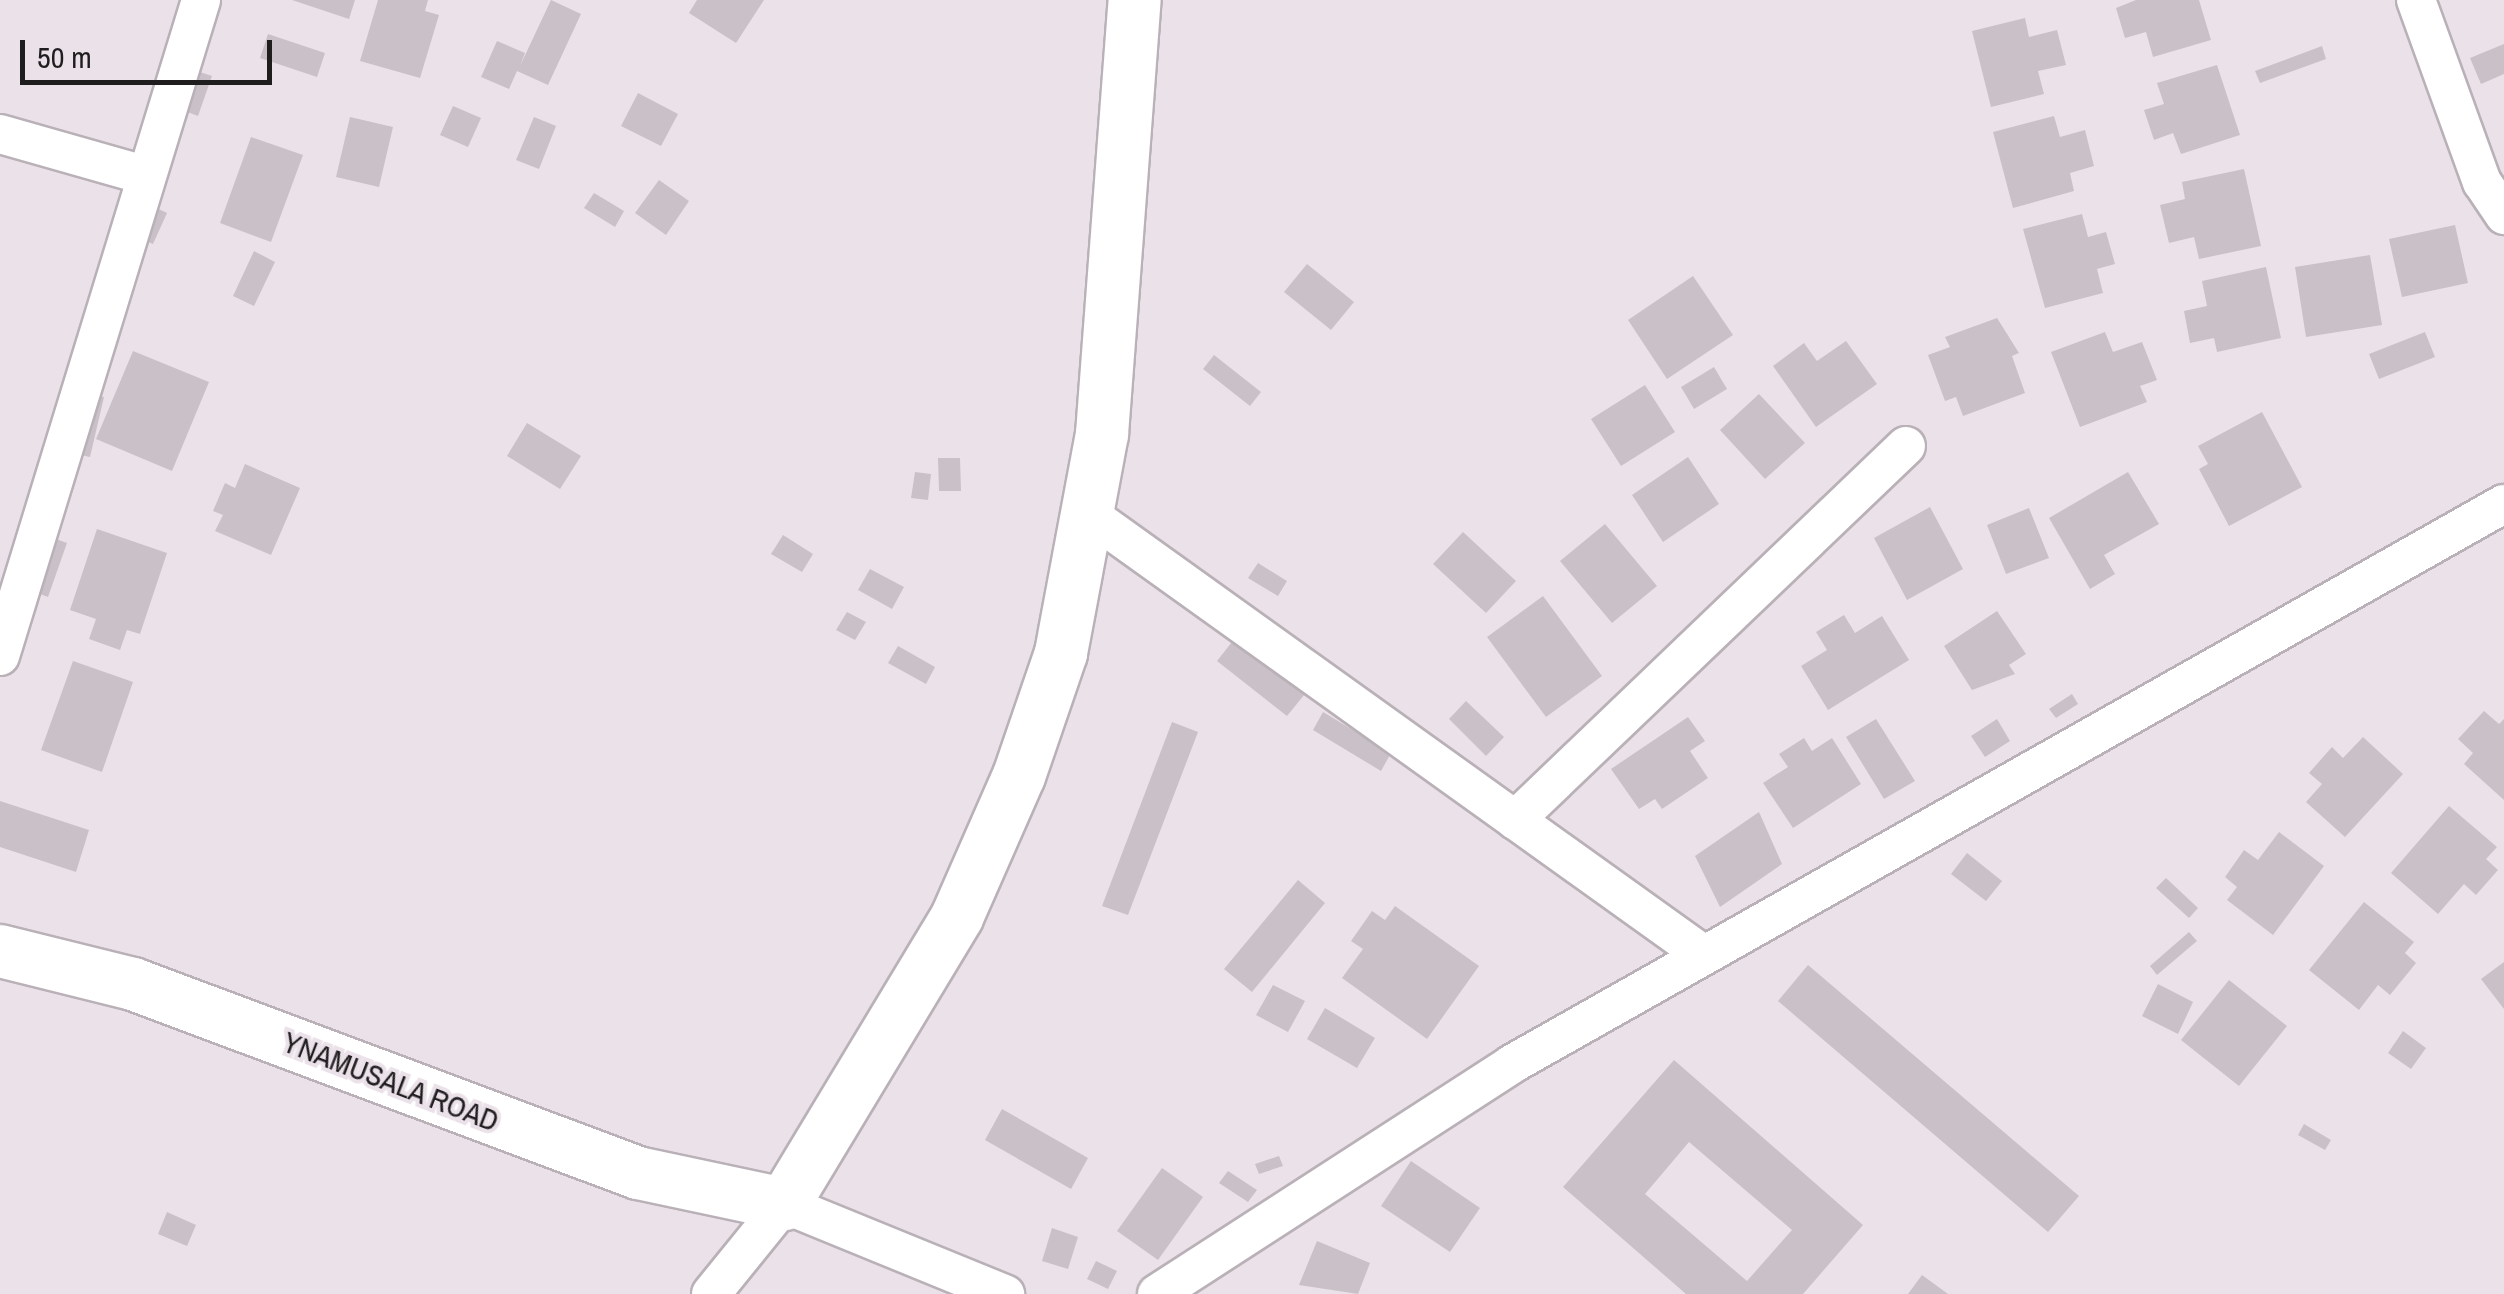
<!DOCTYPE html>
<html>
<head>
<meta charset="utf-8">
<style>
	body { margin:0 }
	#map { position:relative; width:2504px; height:1294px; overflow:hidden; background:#ebe2e9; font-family:"Archivo Narrow",sans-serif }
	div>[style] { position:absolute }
	.building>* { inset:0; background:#c9c1c7 }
	.roads { filter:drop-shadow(2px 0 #b9b1b7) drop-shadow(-2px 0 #b9b1b7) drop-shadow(0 2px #b9b1b7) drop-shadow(0 -2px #b9b1b7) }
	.street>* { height:38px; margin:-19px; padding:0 19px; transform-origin:19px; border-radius:19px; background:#fff }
	.secondary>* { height:52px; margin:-26px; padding:0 26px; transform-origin:26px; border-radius:26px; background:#fff }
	span { translate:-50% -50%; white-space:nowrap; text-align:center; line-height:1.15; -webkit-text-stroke:8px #ebe2e9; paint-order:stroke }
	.street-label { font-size:30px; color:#201d1f }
	.scale { position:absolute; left:20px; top:40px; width:252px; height:45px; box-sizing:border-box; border:5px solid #201d1f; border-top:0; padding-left:12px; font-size:30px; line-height:35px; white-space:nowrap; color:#201d1f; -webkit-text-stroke:8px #ebe2e9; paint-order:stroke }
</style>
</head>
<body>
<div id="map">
	<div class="building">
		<i style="clip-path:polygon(292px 0,355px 0,349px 19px)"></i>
		<i style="clip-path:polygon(378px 0,428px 0,425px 11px,439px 15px,420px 78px,360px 61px)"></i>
		<i style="clip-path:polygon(551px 0,581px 14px,548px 85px,517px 71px,509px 89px,481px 77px,497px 41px,525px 53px,520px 66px)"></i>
		<i style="clip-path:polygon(697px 0,764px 0,736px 43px,689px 13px)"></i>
		<i style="clip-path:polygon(2136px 0,2199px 0,2211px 40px,2153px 57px,2146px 32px,2125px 38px,2116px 8px)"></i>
		<i style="clip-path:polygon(2025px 18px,2029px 37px,2057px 30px,2066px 65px,2038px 71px,2044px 94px,1991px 107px,1972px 31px)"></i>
		<i style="clip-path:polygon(268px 34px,325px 53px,317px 77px,260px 58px)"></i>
		<i style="clip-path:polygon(2504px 44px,2504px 74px,2481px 84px,2470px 58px)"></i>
		<i style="clip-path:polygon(2322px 46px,2326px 59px,2260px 83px,2255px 71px)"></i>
		<i style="clip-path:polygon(2217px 65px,2240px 135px,2181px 154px,2173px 133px,2154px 140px,2144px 110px,2164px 104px,2157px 83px)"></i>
		<i style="clip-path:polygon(191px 69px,212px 76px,198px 116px,177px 108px)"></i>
		<i style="clip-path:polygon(638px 93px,678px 114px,661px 146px,621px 126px)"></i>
		<i style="clip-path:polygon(453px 106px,481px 118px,468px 147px,440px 135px)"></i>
		<i style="clip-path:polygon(2054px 116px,2060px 137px,2085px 130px,2094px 166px,2070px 173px,2074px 191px,2013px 208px,1993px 132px)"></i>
		<i style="clip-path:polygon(350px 117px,393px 127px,379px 187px,336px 177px)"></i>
		<i style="clip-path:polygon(534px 117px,556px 126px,539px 169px,516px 160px)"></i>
		<i style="clip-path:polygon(251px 137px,303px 155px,271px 242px,220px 223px)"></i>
		<i style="clip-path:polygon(2244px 169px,2261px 246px,2199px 259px,2194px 237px,2169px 243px,2160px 205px,2185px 199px,2182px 182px)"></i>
		<i style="clip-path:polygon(659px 180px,689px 201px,666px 235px,635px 213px)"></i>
		<i style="clip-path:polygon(594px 193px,624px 211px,615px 227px,584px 208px)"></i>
		<i style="clip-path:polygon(144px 202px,167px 213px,153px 244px,130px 234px)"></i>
		<i style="clip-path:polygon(2082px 214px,2088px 237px,2106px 232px,2115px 264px,2097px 269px,2103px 293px,2045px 308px,2023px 229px)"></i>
		<i style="clip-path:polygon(2455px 225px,2468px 283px,2402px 297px,2389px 239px)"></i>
		<i style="clip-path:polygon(254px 251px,275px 262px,254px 306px,233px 296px)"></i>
		<i style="clip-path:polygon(2370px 255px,2382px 325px,2306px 337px,2295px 267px)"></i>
		<i style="clip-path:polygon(1307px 264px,1354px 302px,1331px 330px,1284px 292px)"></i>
		<i style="clip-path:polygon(2266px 267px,2281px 338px,2217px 352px,2214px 338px,2190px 343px,2184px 311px,2207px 306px,2202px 281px)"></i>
		<i style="clip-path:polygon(1693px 276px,1733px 335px,1667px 379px,1628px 320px)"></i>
		<i style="clip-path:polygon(1997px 318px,2019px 353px,2012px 356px,2025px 393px,1963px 416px,1956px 397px,1945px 401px,1928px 355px,1950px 347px,1945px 337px)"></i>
		<i style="clip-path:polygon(2105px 332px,2113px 352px,2142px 342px,2157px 380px,2140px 386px,2147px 402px,2080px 427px,2051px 352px)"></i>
		<i style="clip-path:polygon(2425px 332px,2435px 357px,2379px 379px,2369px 354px)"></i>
		<i style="clip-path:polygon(1846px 341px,1877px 384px,1816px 427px,1773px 366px,1804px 343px,1817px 361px)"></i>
		<i style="clip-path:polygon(133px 351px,209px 382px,172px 471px,96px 439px)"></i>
		<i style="clip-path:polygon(1214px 355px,1261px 392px,1250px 406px,1203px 369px)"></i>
		<i style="clip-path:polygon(1714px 367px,1727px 389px,1694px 409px,1681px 387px)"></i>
		<i style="clip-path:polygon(1645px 385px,1675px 432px,1621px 466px,1591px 419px)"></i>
		<i style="clip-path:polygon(85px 393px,104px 397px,90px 457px,71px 453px)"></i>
		<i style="clip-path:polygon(1759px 394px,1805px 443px,1765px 479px,1720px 430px)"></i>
		<i style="clip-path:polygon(2262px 412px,2302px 487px,2229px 526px,2199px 469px,2208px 464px,2198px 446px)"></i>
		<i style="clip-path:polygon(527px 423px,581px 456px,560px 489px,507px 456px)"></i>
		<i style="clip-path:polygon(1688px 457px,1719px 504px,1663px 542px,1632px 495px)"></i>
		<i style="clip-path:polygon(938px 458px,960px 458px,961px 491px,939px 491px)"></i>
		<i style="clip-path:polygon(245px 464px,300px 488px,271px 555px,215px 531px,223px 515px,213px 511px,225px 483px,235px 488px)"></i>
		<i style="clip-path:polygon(915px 472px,931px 474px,928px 500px,911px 498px)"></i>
		<i style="clip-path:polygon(2128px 472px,2159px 524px,2104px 555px,2115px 574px,2090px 589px,2049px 518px)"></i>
		<i style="clip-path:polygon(1930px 507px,1963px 569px,1907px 600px,1874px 538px)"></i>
		<i style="clip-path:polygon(2029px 508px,2049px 558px,2006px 574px,1987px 525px)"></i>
		<i style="clip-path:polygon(1605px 524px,1657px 586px,1612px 623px,1560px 561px)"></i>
		<i style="clip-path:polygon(97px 529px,167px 553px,140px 634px,127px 630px,120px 650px,89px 639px,96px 619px,70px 610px)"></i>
		<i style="clip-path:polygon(1463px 532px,1516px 581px,1486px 613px,1433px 564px)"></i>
		<i style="clip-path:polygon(45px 535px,67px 543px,48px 597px,27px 589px)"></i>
		<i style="clip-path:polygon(783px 535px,813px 554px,802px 572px,771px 554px)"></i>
		<i style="clip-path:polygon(1258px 563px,1287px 581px,1278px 596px,1248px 578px)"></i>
		<i style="clip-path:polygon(870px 569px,904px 587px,892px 609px,858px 590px)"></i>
		<i style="clip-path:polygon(1543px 596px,1602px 676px,1546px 717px,1487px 637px)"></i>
		<i style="clip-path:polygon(1997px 611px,2026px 654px,2009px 665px,2015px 674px,1972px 690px,1944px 646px)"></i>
		<i style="clip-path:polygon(847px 612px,866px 622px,855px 640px,836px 630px)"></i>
		<i style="clip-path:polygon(1844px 615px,1855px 633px,1882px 616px,1909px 660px,1828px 710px,1801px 666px,1827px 650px,1816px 632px)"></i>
		<i style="clip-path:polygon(1239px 633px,1309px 689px,1287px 716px,1217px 661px)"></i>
		<i style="clip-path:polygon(898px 646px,935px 667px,926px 684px,888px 663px)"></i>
		<i style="clip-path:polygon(73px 661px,133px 682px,102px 772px,41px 750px)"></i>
		<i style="clip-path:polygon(2072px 694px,2078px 704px,2056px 718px,2049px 709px)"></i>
		<i style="clip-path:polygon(1466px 701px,1504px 737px,1486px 756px,1449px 719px)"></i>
		<i style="clip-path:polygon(2484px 711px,2499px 724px,2504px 719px,2504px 800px,2464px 764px,2473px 753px,2458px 739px)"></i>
		<i style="clip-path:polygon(1323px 712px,1391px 753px,1381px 771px,1313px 730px)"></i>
		<i style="clip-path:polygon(1688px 717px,1705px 741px,1690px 751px,1708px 778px,1662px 809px,1655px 799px,1639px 809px,1611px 769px)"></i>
		<i style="clip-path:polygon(1876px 719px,1915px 781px,1884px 799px,1846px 737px)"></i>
		<i style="clip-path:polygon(1997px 719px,2010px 741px,1985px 757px,1971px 736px)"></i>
		<i style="clip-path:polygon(1172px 722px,1198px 732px,1128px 915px,1102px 906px)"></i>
		<i style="clip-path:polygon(2363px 737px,2403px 774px,2345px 837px,2306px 802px,2322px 784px,2309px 773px,2332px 747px,2343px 758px)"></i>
		<i style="clip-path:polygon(1804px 738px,1812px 751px,1832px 738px,1861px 784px,1793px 828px,1763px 783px,1788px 767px,1779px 754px)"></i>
		<i style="clip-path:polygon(0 801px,89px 830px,76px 872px,0 847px)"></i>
		<i style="clip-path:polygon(2449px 806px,2497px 847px,2486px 859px,2498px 870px,2476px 895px,2464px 884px,2438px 914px,2391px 873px)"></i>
		<i style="clip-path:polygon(1759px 812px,1782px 864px,1720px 907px,1695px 856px)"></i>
		<i style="clip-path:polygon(2279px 832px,2324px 866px,2273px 935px,2227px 900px,2237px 887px,2225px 877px,2244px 850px,2258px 860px)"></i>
		<i style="clip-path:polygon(1967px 853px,2002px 881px,1986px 901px,1951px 874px)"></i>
		<i style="clip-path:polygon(2166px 878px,2198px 908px,2189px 918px,2156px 888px)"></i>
		<i style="clip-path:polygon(1298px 880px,1325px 903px,1252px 992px,1224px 969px)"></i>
		<i style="clip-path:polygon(2364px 902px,2414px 942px,2405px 953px,2416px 963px,2390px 995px,2378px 985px,2359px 1010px,2309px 970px)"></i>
		<i style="clip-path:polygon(1395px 906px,1479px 966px,1427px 1039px,1342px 978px,1363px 949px,1351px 941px,1372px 911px,1385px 920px)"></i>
		<i style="clip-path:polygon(2189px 932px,2197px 941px,2157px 975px,2150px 966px)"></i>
		<i style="clip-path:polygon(2504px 962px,2504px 1009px,2481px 979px)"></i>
		<i style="clip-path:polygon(1808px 965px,2079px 1196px,2048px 1232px,1778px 1001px)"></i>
		<i style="clip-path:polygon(2229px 980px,2287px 1026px,2239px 1086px,2181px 1040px)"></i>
		<i style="clip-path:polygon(2158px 984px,2193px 1002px,2178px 1034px,2142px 1016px)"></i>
		<i style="clip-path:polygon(1273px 985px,1305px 1001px,1288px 1032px,1256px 1015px)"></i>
		<i style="clip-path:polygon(1325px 1008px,1375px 1038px,1357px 1068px,1307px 1039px)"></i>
		<i style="clip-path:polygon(2403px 1031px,2426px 1048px,2411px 1069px,2388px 1053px)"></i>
		<i style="clip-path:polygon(evenodd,1674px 1060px,1863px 1225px,1803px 1294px,1686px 1294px,1563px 1187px,1674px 1060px,1689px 1142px,1792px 1230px,1747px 1281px,1645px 1194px,1689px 1142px)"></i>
		<i style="clip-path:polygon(1002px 1109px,1088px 1158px,1071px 1189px,985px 1140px)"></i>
		<i style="clip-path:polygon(2304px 1124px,2331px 1140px,2325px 1150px,2298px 1135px)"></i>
		<i style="clip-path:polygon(1279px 1156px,1283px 1166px,1259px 1174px,1255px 1164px)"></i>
		<i style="clip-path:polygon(1411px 1161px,1480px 1208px,1450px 1252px,1381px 1206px)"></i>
		<i style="clip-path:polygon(1162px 1168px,1203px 1197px,1158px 1260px,1117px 1231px)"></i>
		<i style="clip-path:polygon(1228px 1171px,1257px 1190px,1248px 1202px,1219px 1183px)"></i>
		<i style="clip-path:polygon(167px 1212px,196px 1225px,187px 1246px,158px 1234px)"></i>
		<i style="clip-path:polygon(1052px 1228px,1078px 1237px,1068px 1269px,1042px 1261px)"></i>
		<i style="clip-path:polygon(1317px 1241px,1370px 1263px,1358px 1294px,1299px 1285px)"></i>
		<i style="clip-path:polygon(1096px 1261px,1117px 1271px,1108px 1289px,1087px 1279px)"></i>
		<i style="clip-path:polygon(1922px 1275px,1948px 1294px,1908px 1294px)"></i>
	</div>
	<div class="roads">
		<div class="street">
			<i style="left:2416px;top:0;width:194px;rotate:70.1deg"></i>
			<i style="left:2482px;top:182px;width:40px;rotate:56deg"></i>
			<i style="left:0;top:134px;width:150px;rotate:15.9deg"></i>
			<i style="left:1087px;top:513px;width:759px;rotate:35.62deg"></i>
			<i style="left:0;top:656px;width:686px;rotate:-72.96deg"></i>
			<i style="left:1515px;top:820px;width:541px;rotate:-43.73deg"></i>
			<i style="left:711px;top:1294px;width:116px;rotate:-51deg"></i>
			<i style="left:784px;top:1204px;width:239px;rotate:22.2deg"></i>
			<i style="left:1157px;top:1294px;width:423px;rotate:-32.9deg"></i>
			<i style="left:1512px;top:1064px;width:1139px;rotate:-29.45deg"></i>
		</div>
		<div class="secondary">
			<i style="left:0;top:951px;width:137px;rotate:13.9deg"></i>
			<i style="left:133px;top:984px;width:539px;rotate:20.52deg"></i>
			<i style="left:638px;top:1173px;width:149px;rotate:12deg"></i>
			<i style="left:784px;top:1204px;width:335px;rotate:-58.9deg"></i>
			<i style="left:957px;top:917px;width:154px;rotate:-66.3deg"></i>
			<i style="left:1019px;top:776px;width:130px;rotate:-71.1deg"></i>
			<i style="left:1061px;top:653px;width:223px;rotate:-79.4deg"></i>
			<i style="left:1102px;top:434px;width:435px;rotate:-85.7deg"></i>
		</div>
	</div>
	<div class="street-label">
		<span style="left:391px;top:1081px;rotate:21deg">YNAMUSALA ROAD</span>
	</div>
	<div class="scale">50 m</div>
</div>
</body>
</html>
